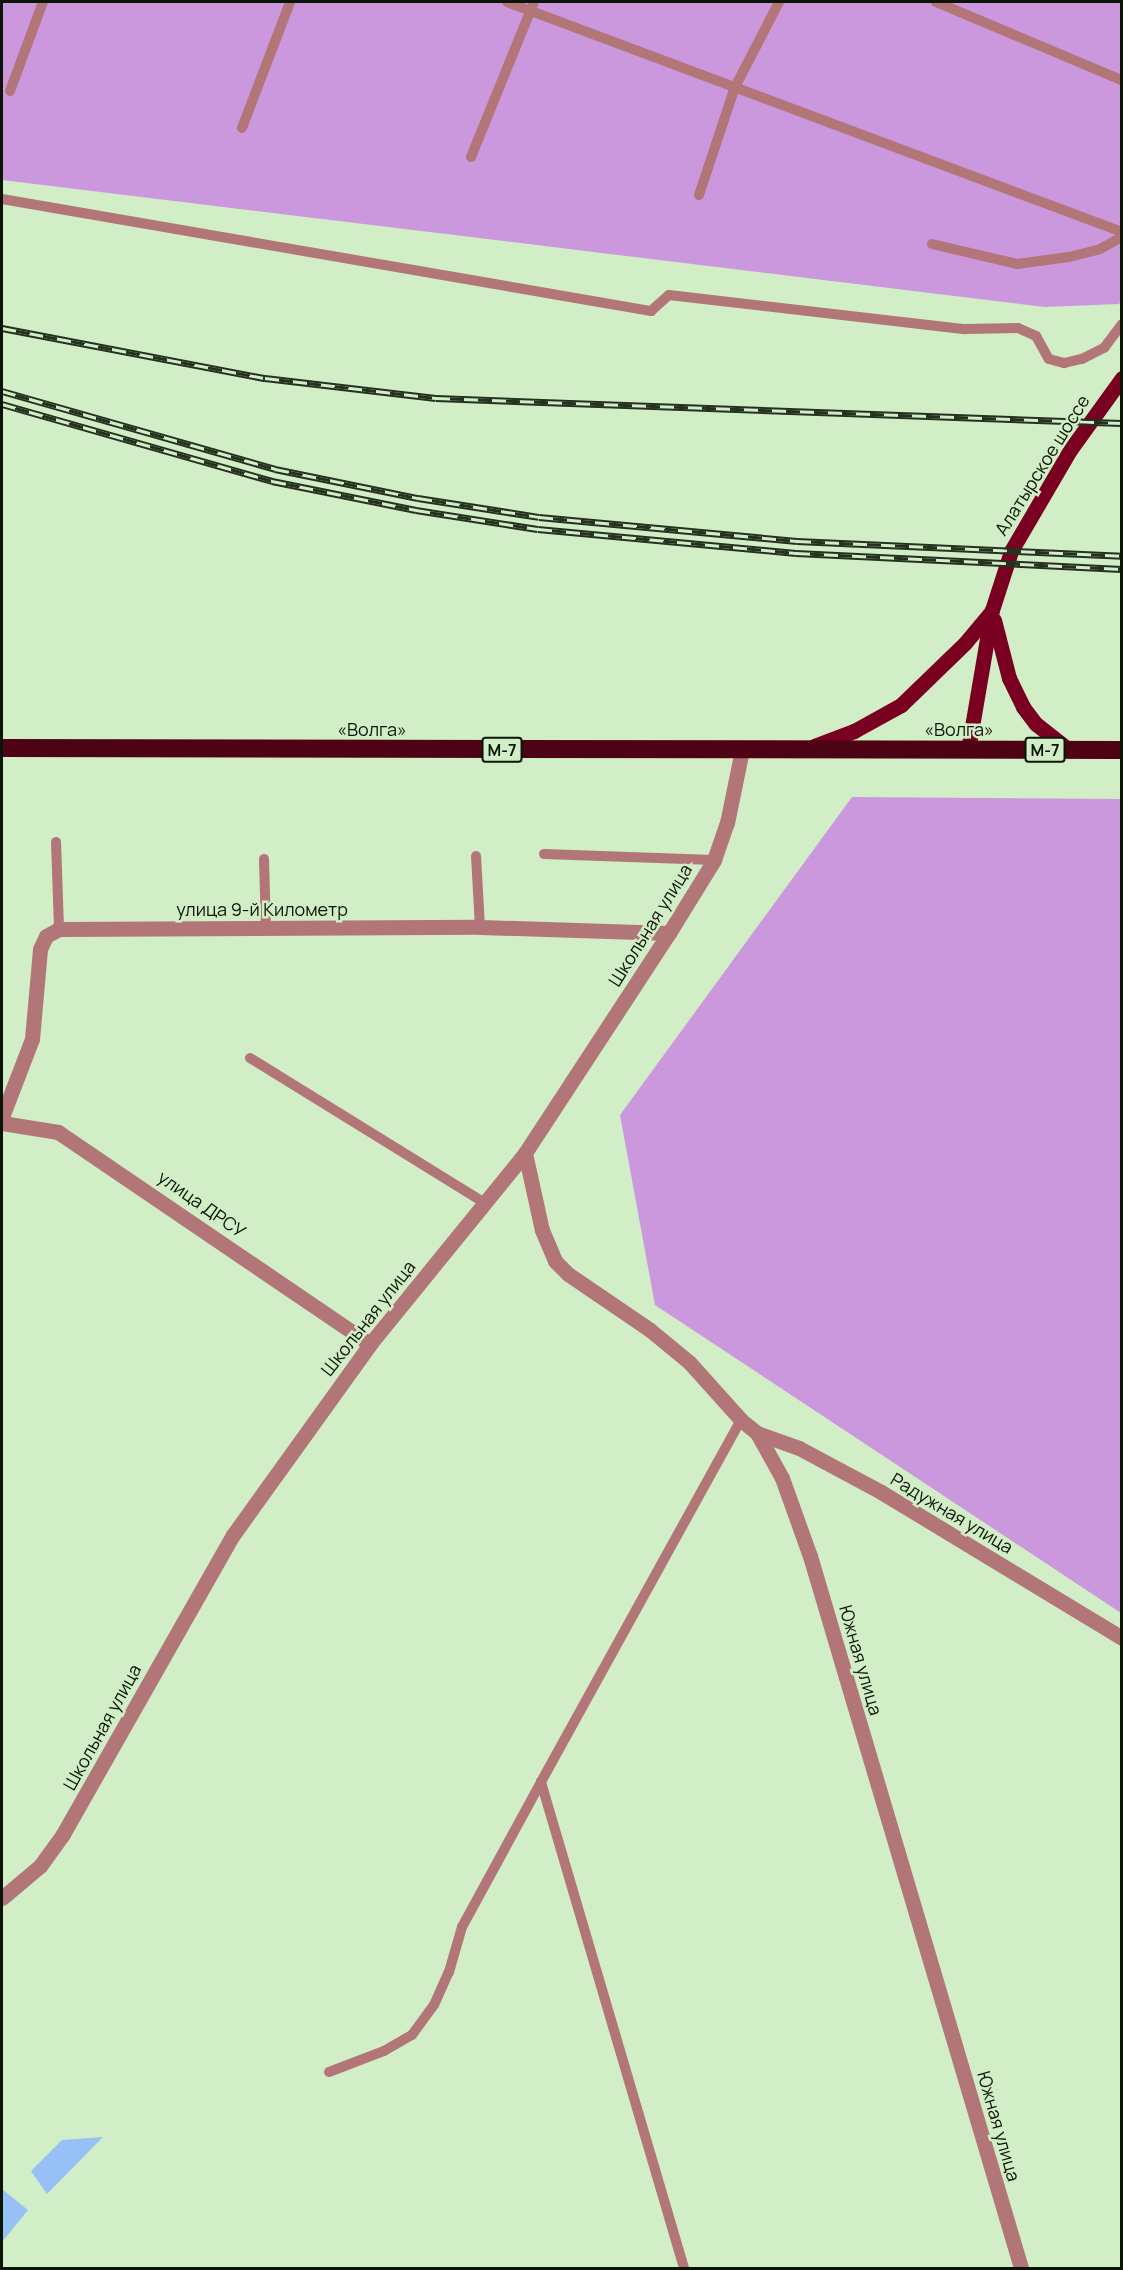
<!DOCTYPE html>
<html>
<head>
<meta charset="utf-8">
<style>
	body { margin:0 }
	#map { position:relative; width:1123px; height:2270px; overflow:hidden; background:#d2eec6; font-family:Manrope,sans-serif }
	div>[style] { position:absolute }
	.forest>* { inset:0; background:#cb98de }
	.water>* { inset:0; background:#97c0f7 }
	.lane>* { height:10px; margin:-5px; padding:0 5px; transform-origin:5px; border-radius:5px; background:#b27578 }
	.street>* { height:15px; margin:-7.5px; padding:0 7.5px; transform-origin:7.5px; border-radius:7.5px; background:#b27578 }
	.primary>* { height:15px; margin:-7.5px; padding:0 7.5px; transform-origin:7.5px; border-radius:7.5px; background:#7a0022 }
	.highway>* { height:18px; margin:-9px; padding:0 9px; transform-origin:9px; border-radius:9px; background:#4d0314 }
	.rail>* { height:7px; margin-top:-3.5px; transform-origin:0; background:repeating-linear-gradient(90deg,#d2eec6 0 14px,#24311f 0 28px); box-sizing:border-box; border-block:2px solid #24311f }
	span { translate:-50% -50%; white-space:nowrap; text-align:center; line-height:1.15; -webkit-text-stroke:5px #d2eec6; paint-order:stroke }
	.shield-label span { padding:2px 4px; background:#d2eec6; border:2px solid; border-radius:4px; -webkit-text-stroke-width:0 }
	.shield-label { font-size:16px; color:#0b1507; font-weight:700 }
	.street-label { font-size:18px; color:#0b1507 }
	.frame { position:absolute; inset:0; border:3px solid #0b1507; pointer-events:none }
</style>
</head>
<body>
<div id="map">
	<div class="forest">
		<i style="clip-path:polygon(2px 2px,1121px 2px,1122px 300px,1119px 304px,1045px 307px,2px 180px)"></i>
		<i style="clip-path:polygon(852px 797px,1121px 799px,1121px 1613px,655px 1305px,620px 1115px)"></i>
	</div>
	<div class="water">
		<i style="clip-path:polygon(103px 2137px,47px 2194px,31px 2171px,62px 2140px)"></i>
		<i style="clip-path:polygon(2px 2189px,28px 2210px,2px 2242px)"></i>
	</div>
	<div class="lane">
		<i style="left:507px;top:2px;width:657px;rotate:20.5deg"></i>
		<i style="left:936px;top:2px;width:202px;rotate:22.8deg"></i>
		<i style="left:10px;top:91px;width:95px;rotate:-69.7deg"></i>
		<i style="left:242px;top:128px;width:135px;rotate:-69.1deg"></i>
		<i style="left:471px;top:157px;width:167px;rotate:-67.9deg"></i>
		<i style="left:699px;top:195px;width:114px;rotate:-71.6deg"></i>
		<i style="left:735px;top:87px;width:96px;rotate:-62.6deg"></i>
		<i style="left:2px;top:199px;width:659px;rotate:9.79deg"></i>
		<i style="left:651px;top:311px;width:24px;rotate:-42deg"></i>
		<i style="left:669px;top:295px;width:298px;rotate:6.6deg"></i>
		<i style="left:965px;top:329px;width:53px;rotate:-1.1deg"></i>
		<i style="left:1018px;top:328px;width:20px;rotate:24deg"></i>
		<i style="left:1036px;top:336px;width:26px;rotate:61deg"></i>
		<i style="left:1049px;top:359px;width:16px;rotate:15deg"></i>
		<i style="left:1064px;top:363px;width:18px;rotate:-13deg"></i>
		<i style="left:1082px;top:359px;width:25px;rotate:-27deg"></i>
		<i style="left:1104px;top:348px;width:30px;rotate:-53deg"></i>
		<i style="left:932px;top:244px;width:87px;rotate:13.2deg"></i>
		<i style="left:1017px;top:264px;width:52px;rotate:-7.7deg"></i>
		<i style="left:1069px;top:257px;width:32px;rotate:-14deg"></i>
		<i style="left:1100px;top:249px;width:25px;rotate:-29deg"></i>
		<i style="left:56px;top:842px;width:87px;rotate:88deg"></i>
		<i style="left:544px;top:854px;width:170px;rotate:2deg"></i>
		<i style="left:476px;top:856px;width:71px;rotate:86.8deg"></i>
		<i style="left:264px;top:859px;width:71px;rotate:88.4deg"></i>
		<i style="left:250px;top:1058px;width:276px;rotate:31.7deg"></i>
		<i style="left:329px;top:2072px;width:59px;rotate:-20.9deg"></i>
		<i style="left:384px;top:2051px;width:32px;rotate:-30deg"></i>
		<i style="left:412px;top:2035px;width:37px;rotate:-54deg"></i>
		<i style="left:434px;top:2005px;width:36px;rotate:-66deg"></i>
		<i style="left:449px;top:1972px;width:47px;rotate:-73.9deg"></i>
		<i style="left:462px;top:1927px;width:165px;rotate:-61.4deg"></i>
		<i style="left:684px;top:2268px;width:507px;rotate:-106.4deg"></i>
		<i style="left:541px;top:1782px;width:414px;rotate:-61.1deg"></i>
	</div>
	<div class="street">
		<i style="left:2px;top:1117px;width:84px;rotate:-69deg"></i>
		<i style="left:32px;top:1039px;width:90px;rotate:-84.9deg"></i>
		<i style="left:40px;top:949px;width:14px;rotate:-65deg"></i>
		<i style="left:46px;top:936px;width:15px;rotate:-28deg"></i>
		<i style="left:59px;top:929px;width:421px;rotate:-0.3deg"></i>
		<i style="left:480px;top:927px;width:189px;rotate:1.8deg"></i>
		<i style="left:2px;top:1123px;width:57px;rotate:9.1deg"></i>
		<i style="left:58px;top:1132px;width:377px;rotate:34.2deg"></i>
		<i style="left:525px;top:1153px;width:79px;rotate:77.6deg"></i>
		<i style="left:542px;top:1230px;width:34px;rotate:67deg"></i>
		<i style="left:555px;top:1261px;width:18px;rotate:45deg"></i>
		<i style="left:568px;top:1274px;width:99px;rotate:34.3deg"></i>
		<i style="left:650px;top:1330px;width:50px;rotate:39.4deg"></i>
		<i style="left:689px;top:1362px;width:78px;rotate:48.1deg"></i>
		<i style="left:741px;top:1420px;width:21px;rotate:39deg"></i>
		<i style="left:757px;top:1433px;width:51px;rotate:60.9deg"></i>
		<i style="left:782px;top:1478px;width:83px;rotate:70.3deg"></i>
		<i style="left:810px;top:1556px;width:743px;rotate:73.49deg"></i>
		<i style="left:757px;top:1433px;width:45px;rotate:19.7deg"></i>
		<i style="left:799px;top:1448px;width:93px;rotate:28.2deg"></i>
		<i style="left:881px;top:1492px;width:282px;rotate:31.2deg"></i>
		<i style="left:2px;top:1898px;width:50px;rotate:-40.1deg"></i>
		<i style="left:40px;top:1866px;width:39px;rotate:-54deg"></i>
		<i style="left:63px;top:1834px;width:344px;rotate:-60.4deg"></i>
		<i style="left:233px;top:1535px;width:235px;rotate:-54.3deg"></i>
		<i style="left:370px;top:1344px;width:246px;rotate:-50.9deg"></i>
		<i style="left:525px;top:1153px;width:263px;rotate:-56.8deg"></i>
		<i style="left:669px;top:933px;width:86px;rotate:-58.3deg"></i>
		<i style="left:714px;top:860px;width:39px;rotate:-71deg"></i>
		<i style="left:727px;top:823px;width:75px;rotate:-78.4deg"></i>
	</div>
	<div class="primary">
		<i style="left:994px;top:620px;width:60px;rotate:75.5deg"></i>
		<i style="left:1009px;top:678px;width:32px;rotate:64deg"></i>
		<i style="left:1023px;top:707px;width:21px;rotate:53deg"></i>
		<i style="left:1036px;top:724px;width:42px;rotate:38.2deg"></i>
		<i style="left:814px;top:746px;width:43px;rotate:-20.6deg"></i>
		<i style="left:854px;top:731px;width:54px;rotate:-29deg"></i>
		<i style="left:901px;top:705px;width:89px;rotate:-44.1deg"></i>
		<i style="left:965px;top:643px;width:39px;rotate:-50deg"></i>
		<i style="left:968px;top:750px;width:142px;rotate:-80.3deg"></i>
		<i style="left:992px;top:610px;width:62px;rotate:-72.1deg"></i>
		<i style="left:1011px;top:551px;width:117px;rotate:-59.7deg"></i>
		<i style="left:1070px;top:450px;width:89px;rotate:-54.2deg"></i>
	</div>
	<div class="highway">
		<i style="left:2px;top:748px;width:1120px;rotate:0.1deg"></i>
	</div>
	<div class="rail">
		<i style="left:2px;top:328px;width:268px;rotate:10.8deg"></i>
		<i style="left:265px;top:378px;width:172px;rotate:6.7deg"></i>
		<i style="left:436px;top:398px;width:686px;rotate:2.09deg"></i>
		<i style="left:2px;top:391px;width:284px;rotate:15.9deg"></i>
		<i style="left:275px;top:469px;width:146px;rotate:11.5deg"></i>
		<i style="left:418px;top:498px;width:122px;rotate:8.9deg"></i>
		<i style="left:539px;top:517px;width:259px;rotate:5.3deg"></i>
		<i style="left:797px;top:541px;width:325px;rotate:2.6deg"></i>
		<i style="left:2px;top:404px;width:281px;rotate:15.9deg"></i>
		<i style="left:272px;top:481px;width:147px;rotate:11.4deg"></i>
		<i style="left:416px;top:510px;width:123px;rotate:8.9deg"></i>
		<i style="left:538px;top:529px;width:259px;rotate:5.3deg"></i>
		<i style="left:796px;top:553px;width:326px;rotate:2.8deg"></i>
	</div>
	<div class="shield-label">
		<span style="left:502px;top:750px">М-7</span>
		<span style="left:1045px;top:750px">М-7</span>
	</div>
	<div class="street-label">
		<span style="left:1042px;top:465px;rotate:-58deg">Алатырское шоссе</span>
		<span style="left:372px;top:729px">«Волга»</span>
		<span style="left:959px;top:729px">«Волга»</span>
		<span style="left:262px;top:909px">улица 9-й Километр</span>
		<span style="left:650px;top:925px;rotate:-58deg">Школьная улица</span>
		<span style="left:202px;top:1204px;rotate:35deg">улица ДРСУ</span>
		<span style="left:368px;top:1318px;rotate:-52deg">Школьная улица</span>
		<span style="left:952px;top:1513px;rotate:31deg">Радужная улица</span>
		<span style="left:861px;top:1660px;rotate:74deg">Южная улица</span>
		<span style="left:102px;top:1727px;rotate:-61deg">Школьная улица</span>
		<span style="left:999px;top:2126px;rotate:74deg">Южная улица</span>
	</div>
	<div class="frame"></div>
</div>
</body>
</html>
